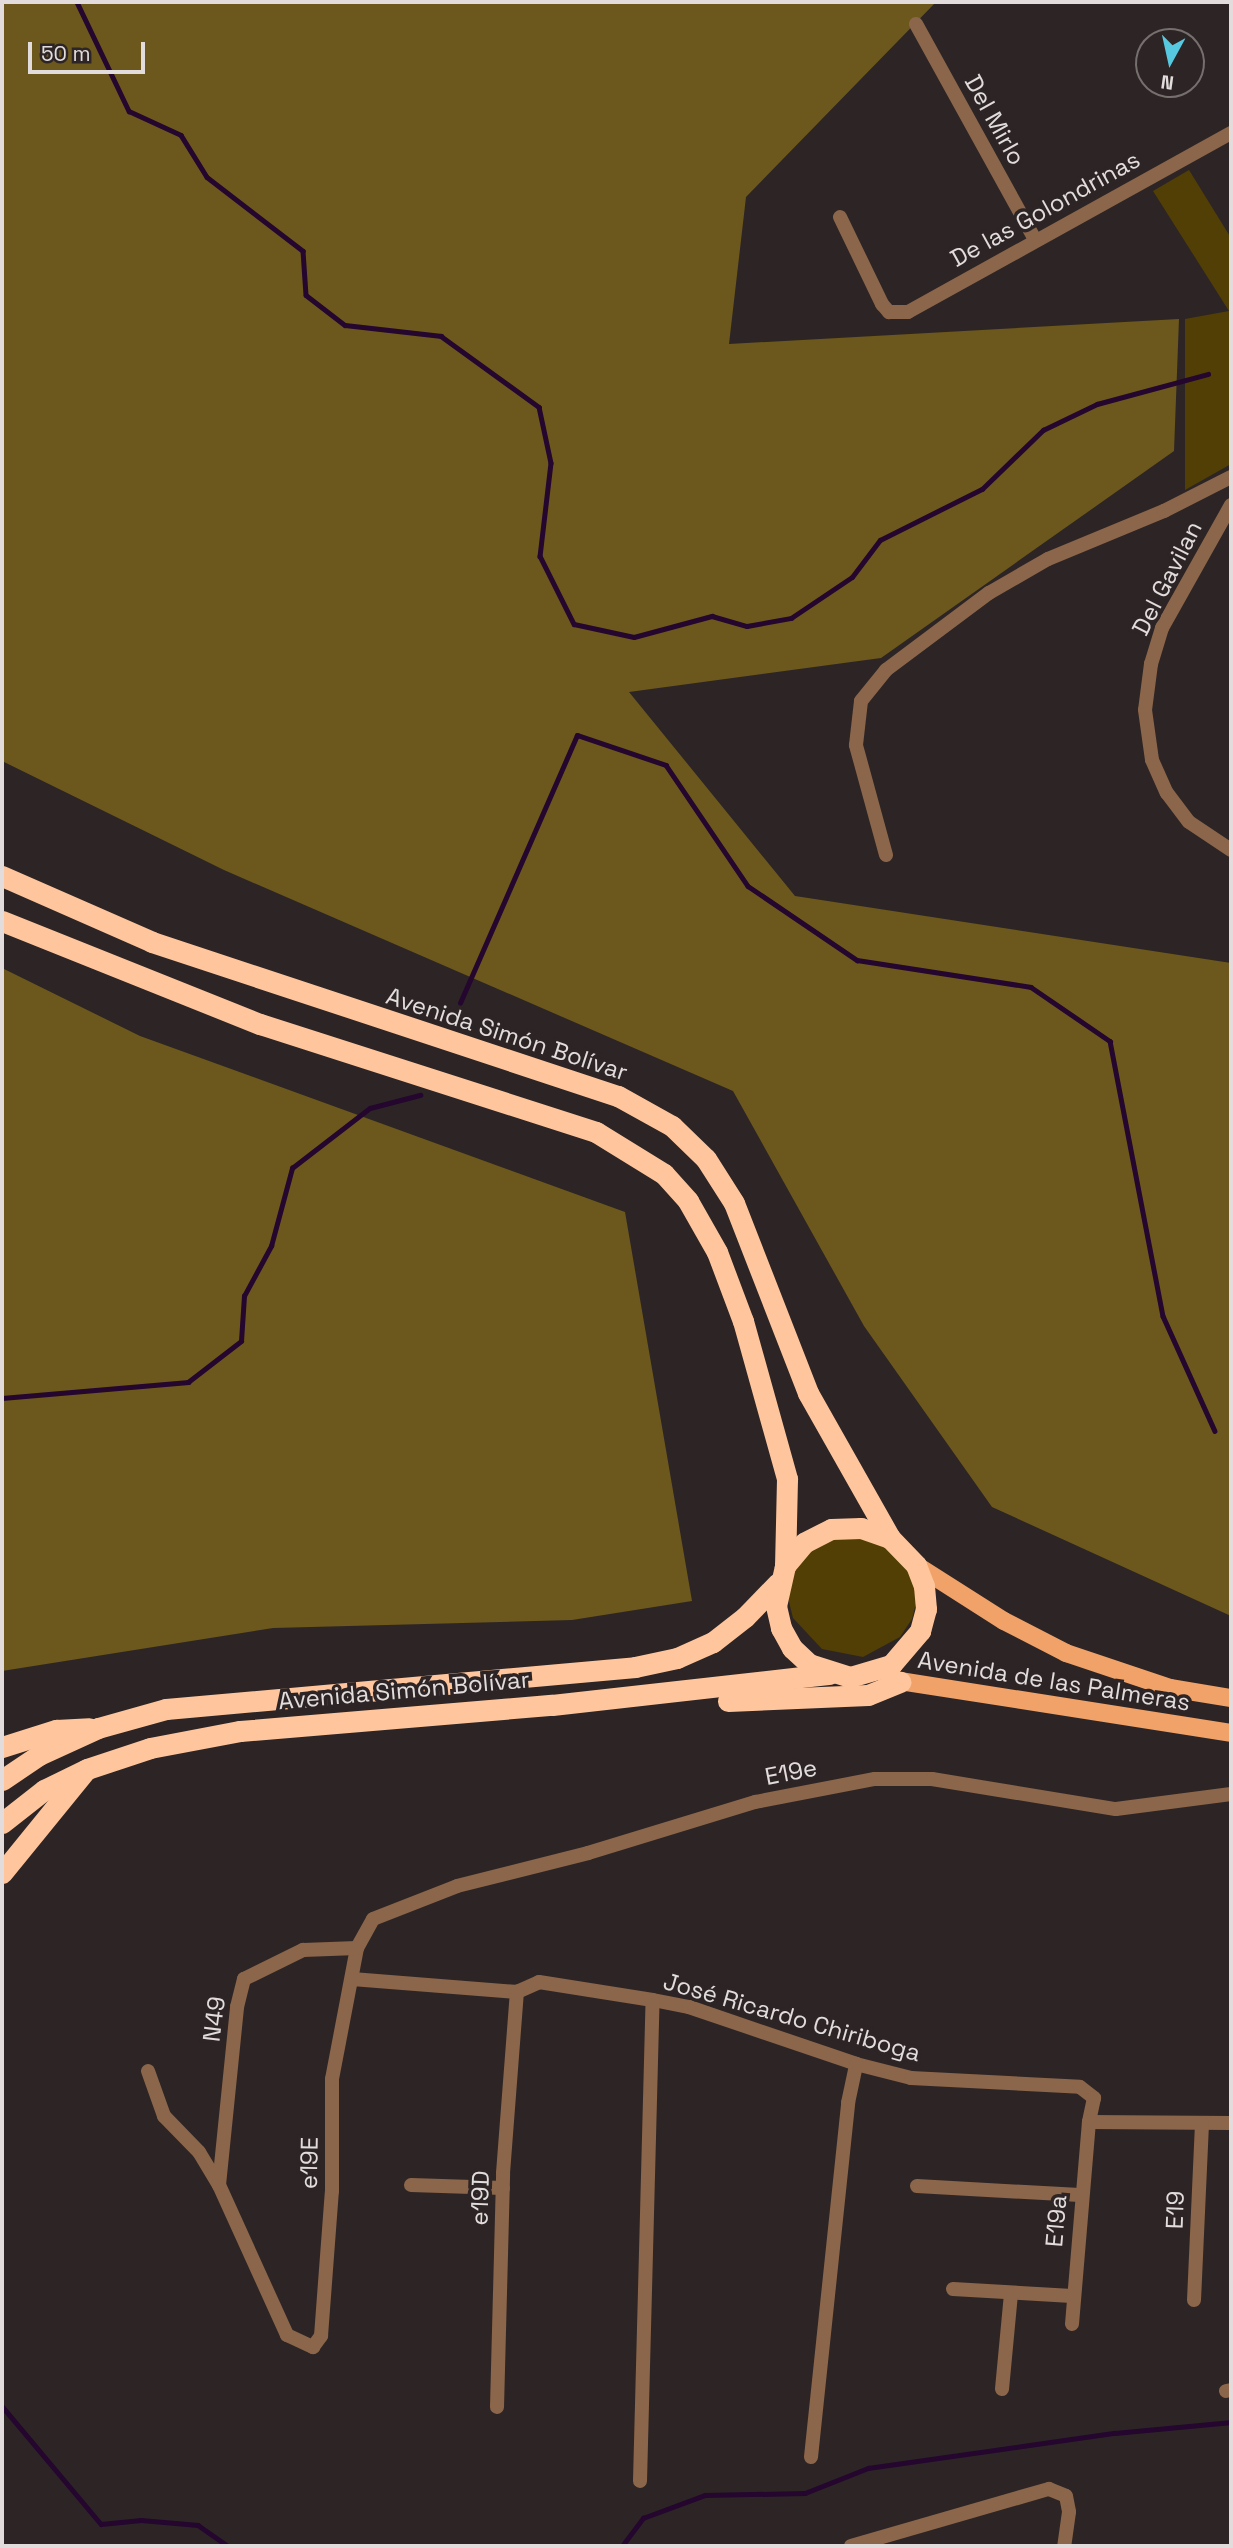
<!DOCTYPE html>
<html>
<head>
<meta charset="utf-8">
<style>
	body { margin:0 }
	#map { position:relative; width:1233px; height:2548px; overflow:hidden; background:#2d2525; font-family:"Space Grotesk",sans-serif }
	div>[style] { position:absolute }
	.green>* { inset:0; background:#513f05 }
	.forest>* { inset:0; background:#6c581c }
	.stream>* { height:4.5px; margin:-2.25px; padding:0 2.25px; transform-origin:2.25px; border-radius:2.25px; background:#24062f }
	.street>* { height:14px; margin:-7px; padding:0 7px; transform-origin:7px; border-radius:7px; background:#8c664a }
	.primary>* { height:18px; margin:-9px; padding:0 9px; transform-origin:9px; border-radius:9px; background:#f1a268 }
	.highway>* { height:21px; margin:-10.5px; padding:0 10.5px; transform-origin:10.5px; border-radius:10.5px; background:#ffc69d }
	span { translate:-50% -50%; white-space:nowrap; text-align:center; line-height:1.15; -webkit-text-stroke:7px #2d2525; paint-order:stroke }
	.street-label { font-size:24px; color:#e2dddc }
	.frame { position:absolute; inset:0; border:4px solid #e2dddc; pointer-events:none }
	.north { position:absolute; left:1135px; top:28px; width:70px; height:70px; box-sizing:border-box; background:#2d2525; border:2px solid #756f6e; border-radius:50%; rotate:188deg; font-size:19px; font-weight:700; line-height:28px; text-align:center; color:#e2dddc }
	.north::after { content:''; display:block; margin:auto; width:24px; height:32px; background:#56c9e1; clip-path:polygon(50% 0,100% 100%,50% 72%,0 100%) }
	.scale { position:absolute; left:28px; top:42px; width:117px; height:32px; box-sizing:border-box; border:4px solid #e2dddc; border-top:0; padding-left:9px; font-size:21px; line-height:24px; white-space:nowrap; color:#e2dddc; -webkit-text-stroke:5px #2d2525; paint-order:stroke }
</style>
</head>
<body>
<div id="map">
	<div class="green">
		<i style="clip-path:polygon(1189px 170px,1231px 238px,1231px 464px,1185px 490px,1185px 319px,1229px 311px,1153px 191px)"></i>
		<i style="clip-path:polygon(853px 1529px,907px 1558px,917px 1599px,912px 1619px,900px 1637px,863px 1657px,822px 1649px,793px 1618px,788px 1598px,790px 1577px,799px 1558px)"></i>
	</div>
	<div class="forest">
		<i style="clip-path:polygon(2px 2px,936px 2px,746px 197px,729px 344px,1179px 319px,1174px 451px,881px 658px,629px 692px,795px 896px,1231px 963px,1231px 1616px,992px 1507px,864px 1326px,733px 1091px,224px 870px,2px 761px)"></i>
		<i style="clip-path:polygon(2px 968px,140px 1036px,625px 1212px,692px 1601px,572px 1620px,273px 1628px,2px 1671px)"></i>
	</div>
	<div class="stream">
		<i style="left:77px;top:2px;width:121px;rotate:64.5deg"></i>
		<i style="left:129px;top:111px;width:57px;rotate:24.8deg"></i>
		<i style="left:181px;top:135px;width:49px;rotate:58.2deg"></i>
		<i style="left:207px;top:177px;width:121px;rotate:37.6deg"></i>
		<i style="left:303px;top:251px;width:44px;rotate:86.1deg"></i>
		<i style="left:306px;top:295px;width:49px;rotate:37.6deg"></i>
		<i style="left:345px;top:325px;width:97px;rotate:6.5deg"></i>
		<i style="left:441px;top:336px;width:121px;rotate:35.9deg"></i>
		<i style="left:539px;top:407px;width:57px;rotate:77.9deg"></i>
		<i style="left:551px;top:463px;width:94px;rotate:96.7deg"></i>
		<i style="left:540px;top:556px;width:76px;rotate:63.4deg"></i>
		<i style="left:574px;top:624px;width:61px;rotate:12.2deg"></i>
		<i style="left:634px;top:637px;width:81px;rotate:-15.1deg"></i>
		<i style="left:712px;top:616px;width:36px;rotate:16deg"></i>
		<i style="left:747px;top:626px;width:45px;rotate:-10.3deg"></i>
		<i style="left:791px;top:618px;width:73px;rotate:-33.9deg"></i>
		<i style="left:852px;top:577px;width:46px;rotate:-52.9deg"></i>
		<i style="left:880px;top:540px;width:114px;rotate:-26.6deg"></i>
		<i style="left:982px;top:489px;width:85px;rotate:-44deg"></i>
		<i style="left:1043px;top:430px;width:60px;rotate:-25.7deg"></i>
		<i style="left:1097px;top:404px;width:115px;rotate:-15.1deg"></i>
		<i style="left:460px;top:1003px;width:292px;rotate:-66.4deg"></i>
		<i style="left:577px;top:735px;width:94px;rotate:18.6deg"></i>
		<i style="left:666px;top:765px;width:146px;rotate:55.9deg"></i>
		<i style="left:748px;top:886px;width:132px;rotate:34.2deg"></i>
		<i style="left:857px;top:960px;width:176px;rotate:8.8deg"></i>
		<i style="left:1031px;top:987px;width:96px;rotate:34.4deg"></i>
		<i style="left:1110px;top:1041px;width:280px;rotate:79.1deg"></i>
		<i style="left:1163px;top:1316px;width:126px;rotate:65.7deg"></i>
		<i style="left:2px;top:1398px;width:187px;rotate:-4.9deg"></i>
		<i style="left:188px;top:1382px;width:67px;rotate:-37.7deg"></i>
		<i style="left:241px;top:1341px;width:45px;rotate:-86.2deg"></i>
		<i style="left:244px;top:1296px;width:57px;rotate:-61.6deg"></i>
		<i style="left:271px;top:1246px;width:81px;rotate:-74.9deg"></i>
		<i style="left:292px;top:1168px;width:98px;rotate:-37.6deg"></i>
		<i style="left:370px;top:1108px;width:52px;rotate:-14.6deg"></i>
		<i style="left:2px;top:2406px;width:154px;rotate:50deg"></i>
		<i style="left:101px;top:2524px;width:40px;rotate:-5.7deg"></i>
		<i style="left:141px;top:2520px;width:57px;rotate:5deg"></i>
		<i style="left:198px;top:2525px;width:37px;rotate:35deg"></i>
		<i style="left:622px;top:2546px;width:35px;rotate:-53deg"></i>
		<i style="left:643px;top:2518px;width:66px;rotate:-20.4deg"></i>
		<i style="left:705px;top:2495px;width:100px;rotate:-1.1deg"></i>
		<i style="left:805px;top:2493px;width:68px;rotate:-21.6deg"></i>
		<i style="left:868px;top:2468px;width:249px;rotate:-8.1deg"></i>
		<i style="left:1115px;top:2433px;width:117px;rotate:-5.4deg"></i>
	</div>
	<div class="street">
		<i style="left:916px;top:24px;width:244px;rotate:61.1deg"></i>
		<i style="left:840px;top:217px;width:97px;rotate:64.2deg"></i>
		<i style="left:882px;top:304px;width:11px;rotate:49deg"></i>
		<i style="left:889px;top:312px;width:19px"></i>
		<i style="left:908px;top:312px;width:369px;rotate:-29deg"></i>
		<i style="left:1231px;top:505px;width:141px;rotate:119.3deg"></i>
		<i style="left:1162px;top:628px;width:38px;rotate:107deg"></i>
		<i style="left:1151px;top:664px;width:46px;rotate:97.4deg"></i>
		<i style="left:1145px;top:710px;width:50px;rotate:82deg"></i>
		<i style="left:1152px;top:760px;width:36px;rotate:66deg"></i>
		<i style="left:1167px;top:793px;width:36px;rotate:53deg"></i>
		<i style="left:1189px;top:822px;width:50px;rotate:33.7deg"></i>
		<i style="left:886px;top:855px;width:114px;rotate:-105.3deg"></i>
		<i style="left:856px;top:745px;width:44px;rotate:-83.5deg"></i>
		<i style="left:861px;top:701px;width:40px;rotate:-51deg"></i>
		<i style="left:886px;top:670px;width:129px;rotate:-36.8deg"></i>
		<i style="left:989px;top:593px;width:68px;rotate:-30deg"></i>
		<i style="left:1048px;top:559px;width:126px;rotate:-22.5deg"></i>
		<i style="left:1164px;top:511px;width:75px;rotate:-26.9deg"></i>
		<i style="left:352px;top:1979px;width:166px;rotate:4.5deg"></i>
		<i style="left:517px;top:1992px;width:24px;rotate:-24deg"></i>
		<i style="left:539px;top:1982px;width:115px;rotate:9deg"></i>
		<i style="left:653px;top:2000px;width:37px;rotate:11deg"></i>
		<i style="left:689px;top:2007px;width:176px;rotate:18.8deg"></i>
		<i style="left:856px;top:2064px;width:57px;rotate:14.3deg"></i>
		<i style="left:911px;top:2078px;width:169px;rotate:3deg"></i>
		<i style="left:1080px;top:2087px;width:18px;rotate:38deg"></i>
		<i style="left:1094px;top:2098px;width:25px;rotate:102deg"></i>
		<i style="left:1089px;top:2122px;width:142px;rotate:0.4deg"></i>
		<i style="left:148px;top:2071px;width:48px;rotate:70.4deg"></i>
		<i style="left:164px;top:2116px;width:50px;rotate:45.8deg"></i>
		<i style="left:199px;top:2152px;width:39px;rotate:59deg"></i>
		<i style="left:219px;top:2185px;width:165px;rotate:65.6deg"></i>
		<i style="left:287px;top:2335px;width:29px;rotate:25deg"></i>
		<i style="left:313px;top:2347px;width:14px;rotate:-54deg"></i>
		<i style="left:321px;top:2336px;width:145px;rotate:-85.7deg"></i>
		<i style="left:332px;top:2191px;width:112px;rotate:-90deg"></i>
		<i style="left:332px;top:2079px;width:133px;rotate:-79.2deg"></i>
		<i style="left:357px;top:1948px;width:33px;rotate:-61deg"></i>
		<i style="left:373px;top:1919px;width:90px;rotate:-21.4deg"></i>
		<i style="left:457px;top:1886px;width:135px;rotate:-14.1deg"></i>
		<i style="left:588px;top:1853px;width:175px;rotate:-17deg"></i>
		<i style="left:755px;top:1802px;width:122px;rotate:-10.9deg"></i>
		<i style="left:875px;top:1779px;width:57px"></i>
		<i style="left:932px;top:1779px;width:186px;rotate:9.3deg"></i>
		<i style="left:1116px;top:1809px;width:116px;rotate:-7.4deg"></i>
		<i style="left:219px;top:2185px;width:179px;rotate:-84.2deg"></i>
		<i style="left:237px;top:2007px;width:29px;rotate:-76deg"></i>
		<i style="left:244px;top:1979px;width:66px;rotate:-26.2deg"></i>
		<i style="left:303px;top:1950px;width:54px;rotate:-2.1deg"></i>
		<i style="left:411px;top:2185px;width:92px;rotate:1.9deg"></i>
		<i style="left:917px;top:2186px;width:163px;rotate:3.2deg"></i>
		<i style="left:953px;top:2289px;width:119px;rotate:3.4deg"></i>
		<i style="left:1194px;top:2300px;width:177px;rotate:-87.4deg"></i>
		<i style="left:1072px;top:2324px;width:203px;rotate:-85.2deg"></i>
		<i style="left:1002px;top:2389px;width:96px;rotate:-84.6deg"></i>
		<i style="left:1226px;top:2391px;width:5px;rotate:-11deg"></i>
		<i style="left:497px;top:2407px;width:234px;rotate:-88.5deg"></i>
		<i style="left:503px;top:2173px;width:182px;rotate:-85.6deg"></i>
		<i style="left:811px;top:2457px;width:356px;rotate:-84deg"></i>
		<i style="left:848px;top:2103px;width:40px;rotate:-78deg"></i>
		<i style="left:640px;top:2481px;width:481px;rotate:-88.5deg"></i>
		<i style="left:851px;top:2546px;width:206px;rotate:-16.1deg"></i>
		<i style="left:1049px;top:2489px;width:18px;rotate:22deg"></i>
		<i style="left:1066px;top:2496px;width:16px;rotate:79deg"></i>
		<i style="left:1069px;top:2512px;width:34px;rotate:98deg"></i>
	</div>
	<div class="primary">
		<i style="left:916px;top:1565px;width:104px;rotate:32.5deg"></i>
		<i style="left:1004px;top:1621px;width:70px;rotate:27.3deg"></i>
		<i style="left:1066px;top:1653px;width:110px;rotate:18.6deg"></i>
		<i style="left:1170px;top:1688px;width:62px;rotate:9.3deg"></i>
		<i style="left:887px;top:1679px;width:348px;rotate:8.9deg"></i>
	</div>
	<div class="highway">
		<i style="left:2px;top:876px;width:164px;rotate:23.7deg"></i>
		<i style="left:152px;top:942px;width:491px;rotate:18.3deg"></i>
		<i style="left:618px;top:1096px;width:62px;rotate:29.1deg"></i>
		<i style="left:672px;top:1126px;width:47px;rotate:44.1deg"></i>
		<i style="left:706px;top:1159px;width:52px;rotate:57.5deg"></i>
		<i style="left:734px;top:1203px;width:204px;rotate:68.7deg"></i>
		<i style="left:808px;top:1393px;width:167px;rotate:60.5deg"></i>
		<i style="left:2px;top:921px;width:278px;rotate:21.8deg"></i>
		<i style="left:260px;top:1024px;width:353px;rotate:17.8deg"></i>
		<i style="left:596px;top:1132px;width:80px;rotate:31.7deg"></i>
		<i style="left:664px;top:1174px;width:36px;rotate:48deg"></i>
		<i style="left:688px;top:1201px;width:59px;rotate:60.4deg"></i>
		<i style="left:717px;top:1252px;width:74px;rotate:69.4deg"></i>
		<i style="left:743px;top:1321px;width:164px;rotate:74.4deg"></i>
		<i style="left:787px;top:1479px;width:87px;rotate:91.3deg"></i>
		<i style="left:785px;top:1566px;width:41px;rotate:102.7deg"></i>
		<i style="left:776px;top:1606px;width:23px;rotate:77deg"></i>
		<i style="left:781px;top:1628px;width:23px;rotate:61deg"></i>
		<i style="left:792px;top:1648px;width:23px;rotate:43deg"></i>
		<i style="left:809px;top:1664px;width:43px;rotate:17.6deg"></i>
		<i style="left:850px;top:1677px;width:43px;rotate:-16.3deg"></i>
		<i style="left:891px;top:1665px;width:45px;rotate:-49.5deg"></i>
		<i style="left:920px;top:1631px;width:23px;rotate:-75deg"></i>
		<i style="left:926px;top:1609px;width:23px;rotate:-95deg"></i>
		<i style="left:924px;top:1586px;width:22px;rotate:-111deg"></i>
		<i style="left:916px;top:1565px;width:37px;rotate:-134deg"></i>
		<i style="left:890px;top:1538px;width:31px;rotate:-161deg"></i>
		<i style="left:861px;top:1528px;width:30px;rotate:178deg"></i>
		<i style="left:831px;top:1529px;width:30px;rotate:153deg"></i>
		<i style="left:804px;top:1543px;width:30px;rotate:130deg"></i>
		<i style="left:728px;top:1701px;width:140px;rotate:-2.5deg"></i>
		<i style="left:868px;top:1695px;width:35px;rotate:-22deg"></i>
		<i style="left:2px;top:1747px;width:57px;rotate:-17.5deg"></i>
		<i style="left:56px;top:1730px;width:33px;rotate:-3deg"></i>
		<i style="left:2px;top:1780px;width:45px;rotate:-34deg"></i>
		<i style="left:39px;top:1755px;width:65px;rotate:-24.6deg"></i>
		<i style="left:98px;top:1728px;width:71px;rotate:-15.6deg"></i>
		<i style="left:166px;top:1709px;width:471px;rotate:-5.1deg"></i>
		<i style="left:635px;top:1667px;width:43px;rotate:-12.1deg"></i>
		<i style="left:677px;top:1658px;width:39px;rotate:-24deg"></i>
		<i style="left:713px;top:1642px;width:41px;rotate:-38deg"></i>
		<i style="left:745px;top:1617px;width:47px;rotate:-45.9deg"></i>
		<i style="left:2px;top:1823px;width:53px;rotate:-38.2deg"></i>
		<i style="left:44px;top:1790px;width:48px;rotate:-26deg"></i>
		<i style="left:87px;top:1769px;width:66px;rotate:-18.4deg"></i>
		<i style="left:150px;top:1748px;width:92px;rotate:-10.7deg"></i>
		<i style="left:240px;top:1731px;width:313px;rotate:-4.8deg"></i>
		<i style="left:552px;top:1705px;width:280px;rotate:-6.4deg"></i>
		<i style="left:2px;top:1873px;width:132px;rotate:-50.9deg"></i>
	</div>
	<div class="street-label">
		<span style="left:995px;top:120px;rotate:61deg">Del Mirlo</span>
		<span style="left:1045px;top:209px;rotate:-29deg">De las Golondrinas</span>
		<span style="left:1167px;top:578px;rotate:-63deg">Del Gavilan</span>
		<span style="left:507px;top:1034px;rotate:18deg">Avenida Simón Bolívar</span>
		<span style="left:1054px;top:1681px;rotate:9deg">Avenida de las Palmeras</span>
		<span style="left:404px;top:1690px;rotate:-5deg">Avenida Simón Bolívar</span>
		<span style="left:791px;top:1772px;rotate:-11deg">E19e</span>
		<span style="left:792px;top:2017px;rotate:16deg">José Ricardo Chiriboga</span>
		<span style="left:214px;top:2019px;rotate:-83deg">N49</span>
		<span style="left:309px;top:2163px;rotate:-89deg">e19E</span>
		<span style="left:480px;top:2198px;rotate:-88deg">e19D</span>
		<span style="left:1175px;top:2210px;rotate:-88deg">E19</span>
		<span style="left:1056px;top:2221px;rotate:-85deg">E19a</span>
	</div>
	<div class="frame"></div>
	<div class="north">N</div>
	<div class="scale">50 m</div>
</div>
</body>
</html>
